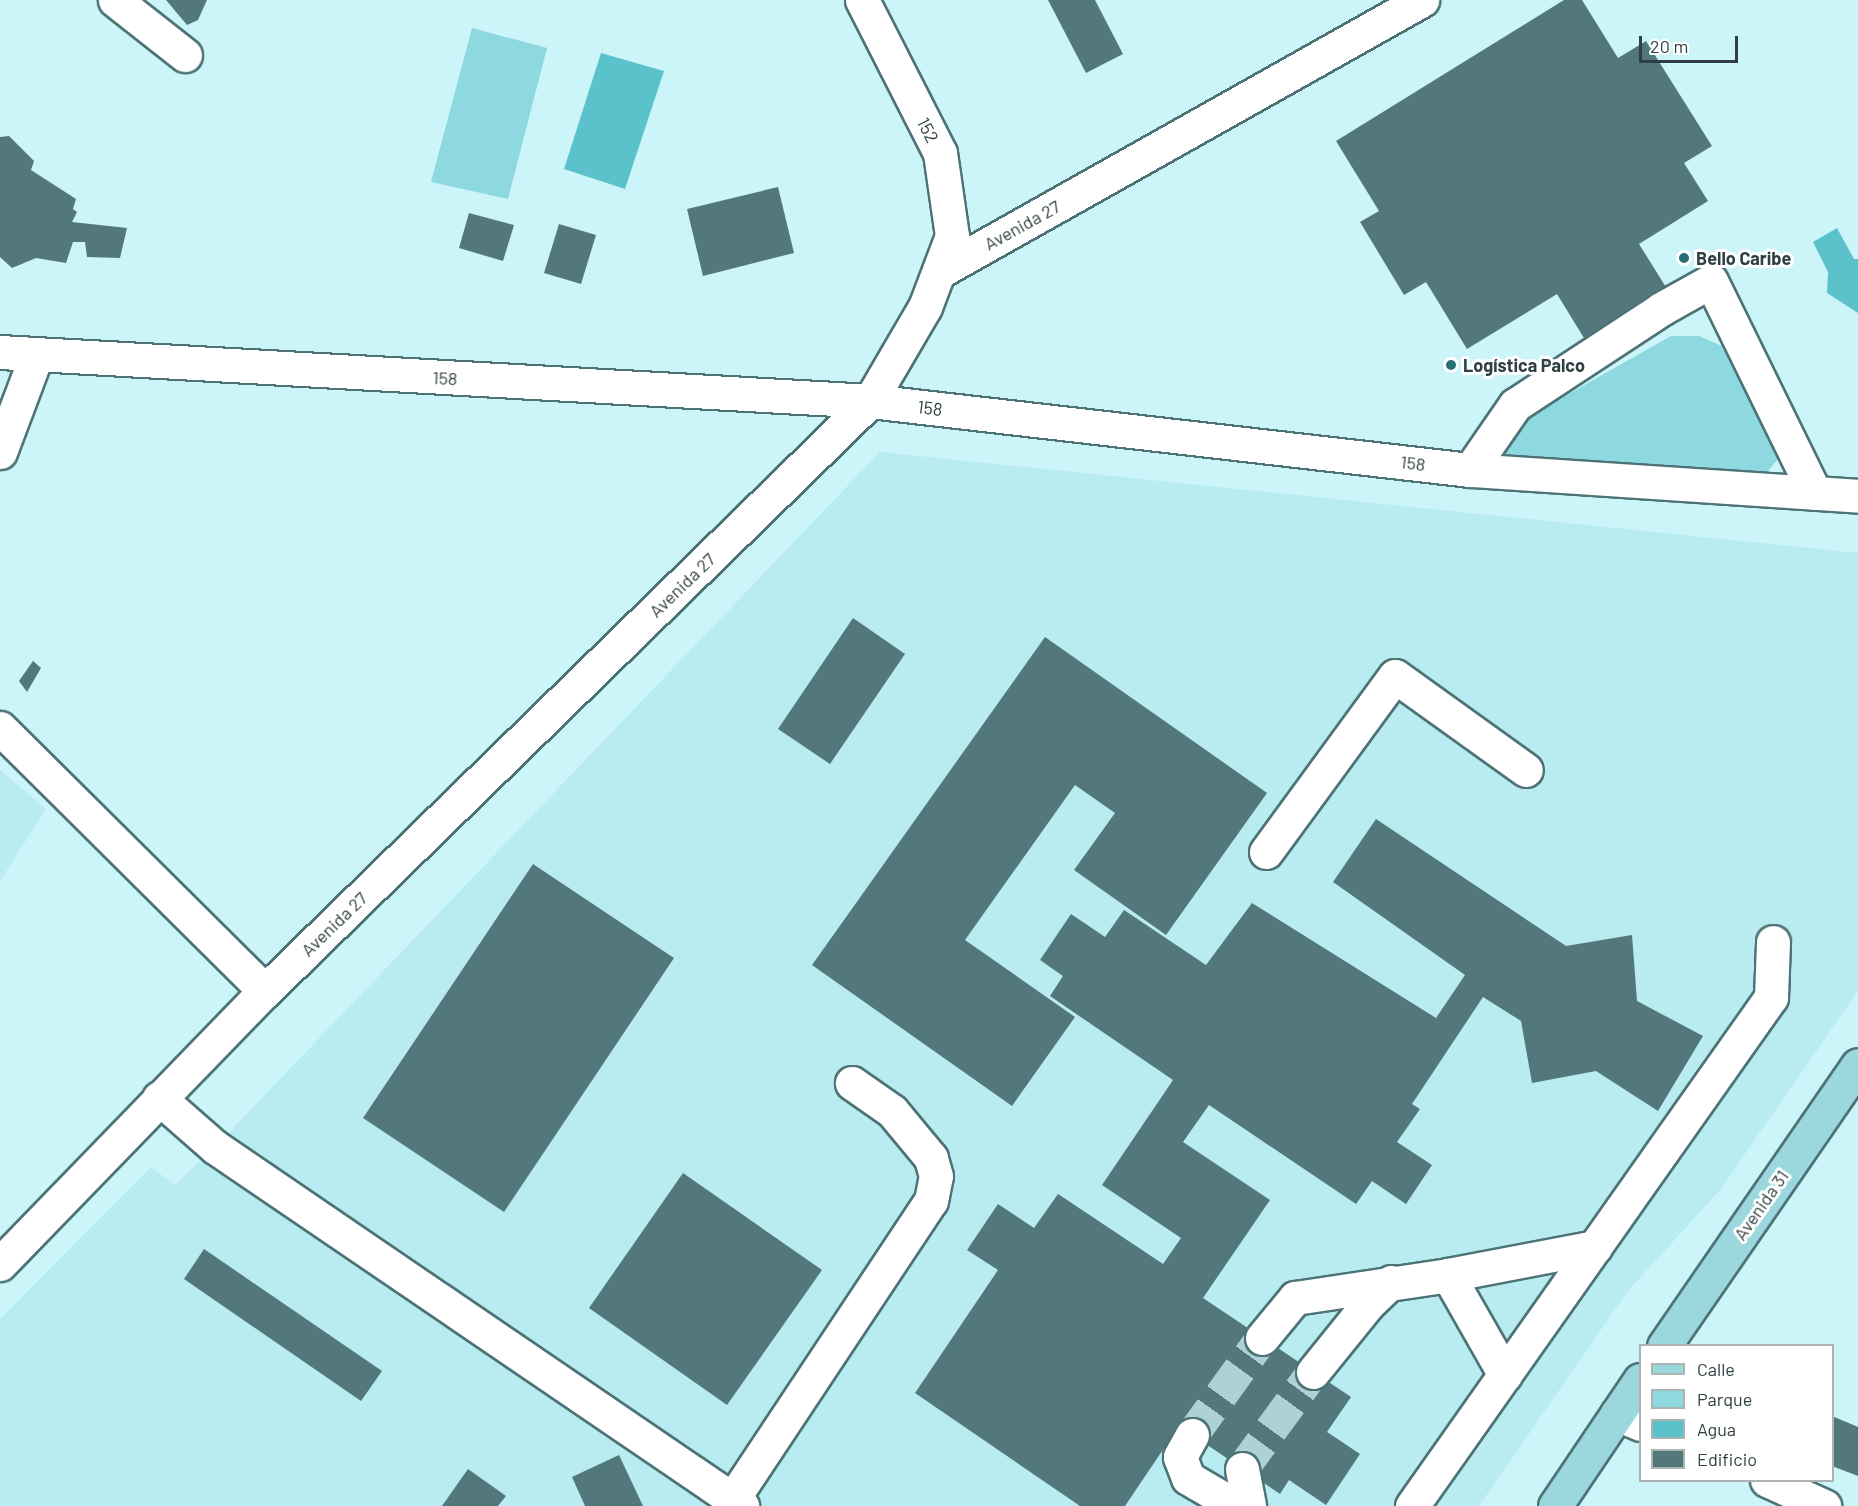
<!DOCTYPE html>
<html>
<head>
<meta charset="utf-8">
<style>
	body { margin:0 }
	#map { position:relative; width:1858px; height:1506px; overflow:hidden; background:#ccf5f9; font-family:Barlow,sans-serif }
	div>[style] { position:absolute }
	.built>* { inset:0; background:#b8ecf0 }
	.green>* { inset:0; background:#8ed8e0 }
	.water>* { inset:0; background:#5bc2cc }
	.building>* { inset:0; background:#52787b }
	.minor-tunnel>* { height:33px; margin-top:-16.5px; transform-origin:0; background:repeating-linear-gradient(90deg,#add1d4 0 33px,transparent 0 49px) }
	.roads { filter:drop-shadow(2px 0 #4d7377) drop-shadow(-2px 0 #4d7377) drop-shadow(0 2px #4d7377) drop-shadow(0 -2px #4d7377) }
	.minor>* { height:33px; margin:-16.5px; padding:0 16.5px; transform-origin:16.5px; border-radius:16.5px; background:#fff }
	.major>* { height:33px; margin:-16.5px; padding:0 16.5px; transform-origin:16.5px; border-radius:16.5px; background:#9bd8de }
	.dots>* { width:16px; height:16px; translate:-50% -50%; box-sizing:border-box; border:3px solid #fff; border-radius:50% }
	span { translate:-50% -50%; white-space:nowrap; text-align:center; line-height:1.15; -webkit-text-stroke:6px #fff; paint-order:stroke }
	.street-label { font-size:18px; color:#304042 }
	.poi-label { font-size:18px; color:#304042; font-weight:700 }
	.left { translate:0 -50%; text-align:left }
	.legend { position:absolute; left:1639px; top:1344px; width:195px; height:138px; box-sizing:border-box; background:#fff; border:2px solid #acb3b3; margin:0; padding:8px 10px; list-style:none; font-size:18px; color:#304042 }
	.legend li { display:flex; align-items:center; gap:12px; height:30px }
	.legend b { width:30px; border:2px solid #acb3b3 }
	.scale { position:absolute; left:1639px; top:36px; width:99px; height:27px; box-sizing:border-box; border:3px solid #304042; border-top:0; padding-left:8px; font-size:18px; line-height:21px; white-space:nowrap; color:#304042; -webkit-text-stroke:4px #fff; paint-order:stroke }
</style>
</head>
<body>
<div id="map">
	<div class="built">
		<i style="clip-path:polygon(880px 452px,1858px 553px,1858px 991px,1720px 1190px,1627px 1292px,1479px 1506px,0 1506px,0 1319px,151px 1167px,175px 1185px,215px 1147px)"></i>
		<i style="clip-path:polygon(0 770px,46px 809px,0 881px)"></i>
	</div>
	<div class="green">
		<i style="clip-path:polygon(472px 28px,547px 48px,508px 199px,431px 182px)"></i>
		<i style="clip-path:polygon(1671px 336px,1699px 336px,1731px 350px,1781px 455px,1759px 482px,1494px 462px,1503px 445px,1535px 413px)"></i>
	</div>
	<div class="water">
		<i style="clip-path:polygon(601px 53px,664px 71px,625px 189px,564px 169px)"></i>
		<i style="clip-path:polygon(1837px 228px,1854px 259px,1858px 259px,1858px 313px,1827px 293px,1828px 272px,1813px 242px)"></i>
	</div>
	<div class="building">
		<i style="clip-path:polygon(166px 0,207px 0,198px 20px,187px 25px)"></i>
		<i style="clip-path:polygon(1048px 0,1095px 0,1123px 54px,1086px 73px)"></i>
		<i style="clip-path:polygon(1564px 0,1582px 0,1618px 58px,1646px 41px,1712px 146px,1684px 163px,1708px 201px,1639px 244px,1669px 292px,1587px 343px,1557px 294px,1467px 349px,1426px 282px,1404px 295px,1360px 222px,1379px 211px,1336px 141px)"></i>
		<i style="clip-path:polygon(9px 136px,34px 161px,31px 170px,76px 199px,73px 209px,77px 212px,72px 222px,127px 228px,120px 258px,87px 257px,85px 242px,73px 242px,66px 263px,36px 258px,12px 268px,0 257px,0 137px)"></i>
		<i style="clip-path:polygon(778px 187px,794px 253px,703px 276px,687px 209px)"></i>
		<i style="clip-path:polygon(469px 213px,514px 225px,503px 261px,459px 248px)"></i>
		<i style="clip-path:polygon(559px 224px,596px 235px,581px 284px,544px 273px)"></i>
		<i style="clip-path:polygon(853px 618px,905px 654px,830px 764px,778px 729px)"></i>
		<i style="clip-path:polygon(1045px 637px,1267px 793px,1166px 935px,1074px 870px,1115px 813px,1075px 785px,965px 940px,1075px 1017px,1012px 1106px,812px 965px)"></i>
		<i style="clip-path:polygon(33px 661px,41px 668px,27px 692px,19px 681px)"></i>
		<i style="clip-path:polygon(1376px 819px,1566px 946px,1632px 935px,1637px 1001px,1703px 1036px,1658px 1111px,1596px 1071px,1532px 1083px,1521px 1021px,1483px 997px,1412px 1104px,1420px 1109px,1397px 1142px,1432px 1165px,1406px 1204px,1372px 1181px,1356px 1204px,1209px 1105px,1183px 1142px,1270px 1200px,1203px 1298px,1351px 1397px,1327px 1432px,1360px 1454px,1326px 1505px,1289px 1480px,1280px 1494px,1179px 1426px,1125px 1506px,1080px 1506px,915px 1393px,998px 1270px,967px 1250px,998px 1204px,1034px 1228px,1058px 1194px,1163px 1264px,1181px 1238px,1102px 1185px,1173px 1080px,1050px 996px,1063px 976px,1040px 960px,1071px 914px,1105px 937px,1124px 910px,1206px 965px,1252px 903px,1436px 1018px,1465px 975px,1333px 882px)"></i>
		<i style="clip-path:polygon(533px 864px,674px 958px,504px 1212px,363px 1118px)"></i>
		<i style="clip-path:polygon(683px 1173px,822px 1270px,727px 1405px,589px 1308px)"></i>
		<i style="clip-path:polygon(204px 1249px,382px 1371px,361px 1401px,184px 1279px)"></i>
		<i style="clip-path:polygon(1832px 1416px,1858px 1427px,1858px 1476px,1832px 1466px)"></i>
		<i style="clip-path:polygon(619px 1455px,643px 1506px,585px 1506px,572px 1477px)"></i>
		<i style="clip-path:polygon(468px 1469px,506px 1496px,498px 1506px,442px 1506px)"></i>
	</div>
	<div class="minor-tunnel">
		<i style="left:1192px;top:1435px;width:120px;rotate:-54.2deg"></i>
		<i style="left:1242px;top:1469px;width:120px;rotate:-53.8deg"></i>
	</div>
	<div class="roads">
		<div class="minor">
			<i style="left:115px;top:0;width:89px;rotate:38.2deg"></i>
			<i style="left:942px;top:270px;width:551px;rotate:-29.36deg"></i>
			<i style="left:0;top:352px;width:871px;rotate:3.22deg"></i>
			<i style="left:870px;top:401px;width:604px;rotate:6.56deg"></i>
			<i style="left:1470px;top:470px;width:389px;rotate:3.8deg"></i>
			<i style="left:0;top:452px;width:103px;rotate:-69.4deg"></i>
			<i style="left:1470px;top:470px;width:79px;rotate:-55.3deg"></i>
			<i style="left:1515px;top:405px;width:175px;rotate:-33.3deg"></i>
			<i style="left:1661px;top:309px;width:57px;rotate:-29.2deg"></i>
			<i style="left:1711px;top:281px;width:236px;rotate:63.9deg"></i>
			<i style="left:0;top:728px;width:373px;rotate:44.8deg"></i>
			<i style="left:1266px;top:852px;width:218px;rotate:-53.8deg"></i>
			<i style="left:1395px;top:676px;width:161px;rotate:35.7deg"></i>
			<i style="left:159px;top:1098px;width:74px;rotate:41.2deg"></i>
			<i style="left:215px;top:1147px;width:638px;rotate:34.26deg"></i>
			<i style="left:0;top:1264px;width:380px;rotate:-45.9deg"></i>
			<i style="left:265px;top:991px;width:845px;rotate:-44.28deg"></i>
			<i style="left:870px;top:401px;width:109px;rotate:-59.7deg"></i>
			<i style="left:925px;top:307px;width:76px;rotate:-69.2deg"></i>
			<i style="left:952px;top:236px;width:84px;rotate:-98.2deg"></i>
			<i style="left:940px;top:153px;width:172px;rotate:-117deg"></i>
			<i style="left:1448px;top:1275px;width:115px;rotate:60.3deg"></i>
			<i style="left:1262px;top:1338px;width:52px;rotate:-50.5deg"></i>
			<i style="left:1295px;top:1298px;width:155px;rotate:-8.5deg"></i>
			<i style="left:1448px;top:1275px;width:150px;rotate:-10.8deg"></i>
			<i style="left:1313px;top:1372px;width:86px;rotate:-51.1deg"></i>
			<i style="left:1367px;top:1305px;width:33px;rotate:-44deg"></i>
			<i style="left:1617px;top:1414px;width:25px;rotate:23deg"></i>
			<i style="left:1192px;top:1435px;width:25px;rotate:119deg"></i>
			<i style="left:1180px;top:1457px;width:22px;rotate:69deg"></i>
			<i style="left:1188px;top:1478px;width:56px;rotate:30.3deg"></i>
			<i style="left:1242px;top:1469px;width:38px;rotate:79deg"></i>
			<i style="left:1767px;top:1480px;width:63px;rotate:24.5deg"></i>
			<i style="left:728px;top:1506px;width:366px;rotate:-56.4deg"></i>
			<i style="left:931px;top:1201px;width:25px;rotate:-79deg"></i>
			<i style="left:936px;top:1176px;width:19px;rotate:-106deg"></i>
			<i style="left:931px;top:1158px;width:61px;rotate:-129.7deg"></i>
			<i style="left:892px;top:1111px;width:49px;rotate:-145deg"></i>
			<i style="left:1412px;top:1506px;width:623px;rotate:-54.8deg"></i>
			<i style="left:1771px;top:997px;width:55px;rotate:-87.9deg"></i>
		</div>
		<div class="major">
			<i style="left:1664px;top:1346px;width:341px;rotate:-55.4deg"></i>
			<i style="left:1555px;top:1506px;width:152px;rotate:-56deg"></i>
		</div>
	</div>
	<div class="dots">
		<i style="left:1684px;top:258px;background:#267077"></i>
		<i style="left:1451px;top:365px;background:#267077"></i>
	</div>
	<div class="street-label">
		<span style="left:928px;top:130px;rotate:63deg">152</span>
		<span style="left:1022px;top:225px;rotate:-29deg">Avenida 27</span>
		<span style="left:445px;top:378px;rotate:3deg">158</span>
		<span style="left:930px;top:408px;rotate:7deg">158</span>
		<span style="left:1413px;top:463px;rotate:7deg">158</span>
		<span style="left:682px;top:585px;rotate:-44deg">Avenida 27</span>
		<span style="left:334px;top:924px;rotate:-44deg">Avenida 27</span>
		<span style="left:1761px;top:1205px;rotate:-55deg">Avenida 31</span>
	</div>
	<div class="poi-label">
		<span class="left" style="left:1696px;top:258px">Bello Caribe</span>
		<span class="left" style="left:1463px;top:365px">Logística Palco</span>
	</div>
	<ul class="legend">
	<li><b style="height:8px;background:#9bd8de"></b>Calle</li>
	<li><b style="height:16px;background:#8ed8e0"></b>Parque</li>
	<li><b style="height:16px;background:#5bc2cc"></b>Agua</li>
	<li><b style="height:16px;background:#52787b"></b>Edificio</li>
	</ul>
	<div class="scale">20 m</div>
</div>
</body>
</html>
